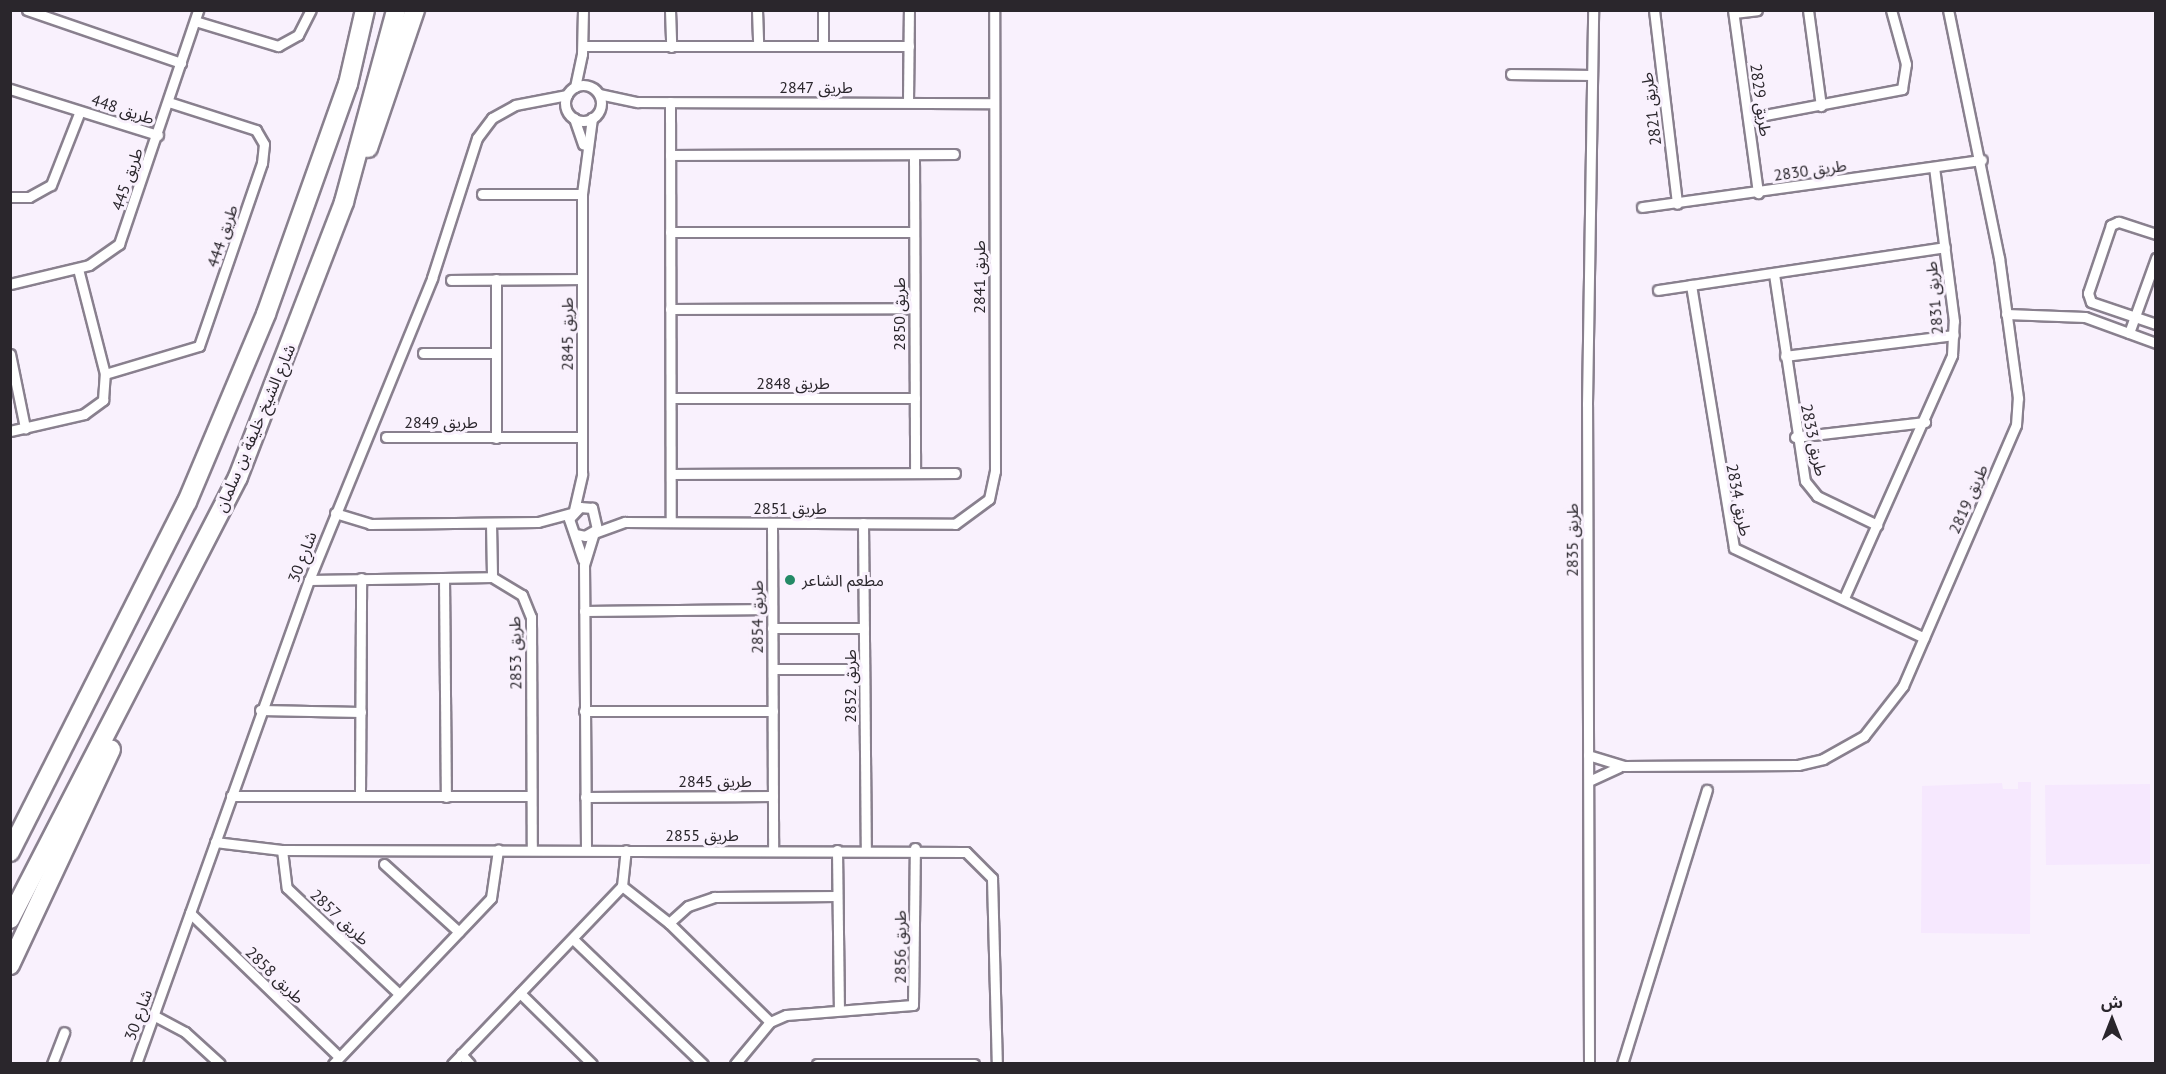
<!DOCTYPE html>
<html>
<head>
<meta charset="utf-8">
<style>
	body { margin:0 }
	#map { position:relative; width:2166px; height:1074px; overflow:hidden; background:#f9f1fd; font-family:"PT Sans","Noto Sans Arabic",sans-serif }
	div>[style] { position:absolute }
	.built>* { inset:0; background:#f6e8fe }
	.roads { filter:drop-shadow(2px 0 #89808e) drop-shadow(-2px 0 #89808e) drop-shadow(0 2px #89808e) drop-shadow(0 -2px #89808e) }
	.street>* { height:9px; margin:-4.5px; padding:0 4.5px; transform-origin:4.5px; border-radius:4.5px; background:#fff }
	.street>.ring { margin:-4.5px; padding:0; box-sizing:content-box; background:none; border:9px solid #fff; border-radius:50% }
	.highway>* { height:18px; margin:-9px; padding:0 9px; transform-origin:9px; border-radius:9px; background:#fff }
	.dots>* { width:16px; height:16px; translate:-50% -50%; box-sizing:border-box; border:3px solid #f9f1fd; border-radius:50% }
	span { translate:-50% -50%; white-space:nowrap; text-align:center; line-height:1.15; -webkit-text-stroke:6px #f9f1fd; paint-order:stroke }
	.street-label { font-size:16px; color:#2a262c }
	.poi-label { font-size:16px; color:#2a262c }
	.left { translate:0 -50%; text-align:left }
	.frame { position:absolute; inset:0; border:12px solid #2a262c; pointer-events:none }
	.north { position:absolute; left:2082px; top:990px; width:60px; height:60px; -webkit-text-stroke:4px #f9f1fd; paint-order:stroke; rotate:0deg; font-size:16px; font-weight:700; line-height:24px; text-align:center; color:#2a262c }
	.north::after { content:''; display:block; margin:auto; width:21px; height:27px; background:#2a262c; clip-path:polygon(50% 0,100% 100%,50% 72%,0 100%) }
</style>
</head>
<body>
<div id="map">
	<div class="built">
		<i style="clip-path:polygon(2018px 782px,2031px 782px,2030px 934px,1921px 933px,1922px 786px,2002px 783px,2003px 789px,2018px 789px)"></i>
		<i style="clip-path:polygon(2150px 784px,2150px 864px,2046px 865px,2045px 785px)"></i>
	</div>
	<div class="roads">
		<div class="street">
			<i style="left:27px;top:10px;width:163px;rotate:19deg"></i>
			<i style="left:670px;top:10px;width:37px;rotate:88deg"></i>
			<i style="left:757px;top:10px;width:36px;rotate:88deg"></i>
			<i style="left:1654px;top:10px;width:195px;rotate:83.2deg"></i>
			<i style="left:1733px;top:10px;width:185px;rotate:82.2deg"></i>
			<i style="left:1808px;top:10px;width:97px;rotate:82.3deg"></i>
			<i style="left:1734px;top:13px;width:23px;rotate:-7deg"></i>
			<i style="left:195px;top:21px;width:87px;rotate:16.8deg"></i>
			<i style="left:278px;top:46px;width:23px;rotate:-29deg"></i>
			<i style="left:298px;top:35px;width:28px;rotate:-63deg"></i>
			<i style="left:583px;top:46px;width:326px"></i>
			<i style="left:823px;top:46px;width:36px;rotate:-90deg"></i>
			<i style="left:1511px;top:74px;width:78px;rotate:0.7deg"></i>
			<i class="ring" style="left:565px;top:85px;width:27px;height:27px"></i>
			<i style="left:575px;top:87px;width:34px;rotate:-78deg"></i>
			<i style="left:582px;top:54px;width:44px;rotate:-88.7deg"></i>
			<i style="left:10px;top:89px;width:155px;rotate:17.3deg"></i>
			<i style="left:599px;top:94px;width:40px;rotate:12deg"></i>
			<i style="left:638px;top:102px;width:356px;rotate:0.2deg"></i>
			<i style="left:908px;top:101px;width:91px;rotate:-89.4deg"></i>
			<i style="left:670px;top:102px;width:420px;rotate:89.9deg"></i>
			<i style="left:574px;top:118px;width:28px;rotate:71deg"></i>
			<i style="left:1749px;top:118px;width:156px;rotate:-10.7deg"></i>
			<i style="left:1902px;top:89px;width:25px;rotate:-81deg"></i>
			<i style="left:1906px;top:64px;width:56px;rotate:-105.5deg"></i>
			<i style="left:670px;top:155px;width:284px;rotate:-0.2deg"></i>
			<i style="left:914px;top:155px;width:318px;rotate:89.8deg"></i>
			<i style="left:482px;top:194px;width:100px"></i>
			<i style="left:10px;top:197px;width:19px"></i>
			<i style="left:29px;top:197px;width:25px;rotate:-29deg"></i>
			<i style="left:51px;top:185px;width:79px;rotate:-68.6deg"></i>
			<i style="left:1642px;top:207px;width:343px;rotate:-7.9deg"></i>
			<i style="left:670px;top:232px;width:244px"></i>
			<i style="left:2156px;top:234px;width:40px;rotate:-162deg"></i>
			<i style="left:2118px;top:222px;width:8px;rotate:157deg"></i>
			<i style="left:2111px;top:225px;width:72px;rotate:108.7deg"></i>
			<i style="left:2088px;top:293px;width:9px;rotate:72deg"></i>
			<i style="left:2091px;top:302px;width:69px;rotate:18.7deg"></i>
			<i style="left:1774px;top:274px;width:209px;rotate:81.5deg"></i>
			<i style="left:1805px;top:481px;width:19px;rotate:51deg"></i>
			<i style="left:1817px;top:496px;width:67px;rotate:25.8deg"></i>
			<i style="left:451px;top:280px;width:130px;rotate:-0.4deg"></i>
			<i style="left:10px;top:284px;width:81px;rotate:-13.5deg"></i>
			<i style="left:89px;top:265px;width:37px;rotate:-35deg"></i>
			<i style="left:119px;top:244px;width:247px;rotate:-71.3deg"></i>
			<i style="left:1691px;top:285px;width:266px;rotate:80.7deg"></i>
			<i style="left:1734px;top:548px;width:210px;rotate:25.3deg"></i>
			<i style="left:1658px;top:290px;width:290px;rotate:-8.5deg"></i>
			<i style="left:670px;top:309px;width:244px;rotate:-0.2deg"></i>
			<i style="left:2006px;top:314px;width:79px;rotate:2.2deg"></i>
			<i style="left:2085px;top:317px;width:76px;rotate:20.1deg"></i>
			<i style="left:2129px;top:333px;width:80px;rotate:-70.2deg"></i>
			<i style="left:423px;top:353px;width:72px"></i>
			<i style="left:10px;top:354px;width:76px;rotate:78.5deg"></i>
			<i style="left:1785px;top:356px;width:170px;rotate:-7.1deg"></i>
			<i style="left:105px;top:374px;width:98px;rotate:-16.6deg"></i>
			<i style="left:199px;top:346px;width:194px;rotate:-71deg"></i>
			<i style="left:262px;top:163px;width:19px;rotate:-84deg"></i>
			<i style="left:264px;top:144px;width:16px;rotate:-120deg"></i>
			<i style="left:256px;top:130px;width:91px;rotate:-162.2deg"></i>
			<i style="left:671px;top:398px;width:244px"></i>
			<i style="left:10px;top:431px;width:76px;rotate:-12.9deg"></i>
			<i style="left:84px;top:414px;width:24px;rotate:-36deg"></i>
			<i style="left:103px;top:400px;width:26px;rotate:-86deg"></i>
			<i style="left:105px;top:374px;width:108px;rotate:-104.4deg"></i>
			<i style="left:386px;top:437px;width:196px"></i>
			<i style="left:1795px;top:437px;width:131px;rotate:-6.6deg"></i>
			<i style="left:496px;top:438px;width:159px;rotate:-90deg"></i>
			<i style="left:671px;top:474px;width:284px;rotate:-0.2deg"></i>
			<i style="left:574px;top:510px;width:37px;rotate:-77deg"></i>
			<i style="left:582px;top:474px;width:280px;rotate:-90deg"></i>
			<i style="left:582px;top:194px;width:77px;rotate:-82.5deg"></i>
			<i style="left:335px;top:513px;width:37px;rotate:17deg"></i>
			<i style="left:370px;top:524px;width:168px;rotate:-0.7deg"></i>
			<i style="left:538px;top:522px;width:34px;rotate:-15deg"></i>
			<i style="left:491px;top:523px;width:54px;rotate:88.9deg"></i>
			<i style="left:772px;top:523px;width:327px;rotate:89.8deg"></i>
			<i style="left:863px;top:523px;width:327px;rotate:89.5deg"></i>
			<i style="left:575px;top:534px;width:10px;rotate:11deg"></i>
			<i style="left:585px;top:536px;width:14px;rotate:-30deg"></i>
			<i style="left:597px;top:529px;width:22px;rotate:-103deg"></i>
			<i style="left:592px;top:508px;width:12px;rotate:-175deg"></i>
			<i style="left:580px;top:507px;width:16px;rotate:133deg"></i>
			<i style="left:569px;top:519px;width:43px;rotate:71.1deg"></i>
			<i style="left:444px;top:578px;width:219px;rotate:89.5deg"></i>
			<i style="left:309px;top:580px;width:183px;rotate:-0.9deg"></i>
			<i style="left:492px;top:577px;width:35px;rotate:31deg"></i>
			<i style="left:522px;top:595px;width:24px;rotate:68deg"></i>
			<i style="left:531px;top:617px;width:232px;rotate:89.8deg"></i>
			<i style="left:1844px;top:598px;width:266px;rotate:-66deg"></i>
			<i style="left:1952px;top:355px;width:34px;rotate:-87deg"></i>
			<i style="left:1954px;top:321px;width:154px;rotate:-97.4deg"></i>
			<i style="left:584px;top:611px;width:188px;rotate:-0.6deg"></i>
			<i style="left:772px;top:628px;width:92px"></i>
			<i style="left:773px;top:669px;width:91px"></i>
			<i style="left:260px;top:710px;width:101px;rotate:1.1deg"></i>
			<i style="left:584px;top:711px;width:189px"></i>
			<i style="left:1588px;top:755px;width:38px;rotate:17deg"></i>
			<i style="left:1624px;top:766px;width:174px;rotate:-0.3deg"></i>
			<i style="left:1798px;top:765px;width:26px;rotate:-13deg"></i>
			<i style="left:1823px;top:759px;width:47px;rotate:-29.3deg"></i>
			<i style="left:1864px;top:736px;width:63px;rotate:-52deg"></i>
			<i style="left:1903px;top:686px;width:284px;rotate:-66.6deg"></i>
			<i style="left:2016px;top:425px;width:27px;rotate:-86deg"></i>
			<i style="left:2018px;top:398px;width:141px;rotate:-97.7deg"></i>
			<i style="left:1999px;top:258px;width:253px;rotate:-101.6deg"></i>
			<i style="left:1589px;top:781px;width:33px;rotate:-25deg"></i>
			<i style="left:231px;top:796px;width:300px"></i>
			<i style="left:360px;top:796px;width:218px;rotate:-89.7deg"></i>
			<i style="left:585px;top:797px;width:188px;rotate:-0.3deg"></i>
			<i style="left:215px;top:842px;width:67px;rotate:6.8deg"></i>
			<i style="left:282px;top:850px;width:684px;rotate:0.17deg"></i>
			<i style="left:966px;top:852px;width:37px;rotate:45deg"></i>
			<i style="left:992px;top:878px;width:186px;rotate:88.5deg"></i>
			<i style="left:586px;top:849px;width:284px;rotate:-90.4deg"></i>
			<i style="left:584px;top:565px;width:34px;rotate:-73deg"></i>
			<i style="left:594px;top:533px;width:33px;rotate:-20deg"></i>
			<i style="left:625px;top:522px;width:330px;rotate:0.3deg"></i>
			<i style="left:955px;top:524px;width:42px;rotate:-36.3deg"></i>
			<i style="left:989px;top:499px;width:29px;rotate:-78deg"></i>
			<i style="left:995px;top:471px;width:461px;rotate:-90.1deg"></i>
			<i style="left:282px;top:850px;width:38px;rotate:83deg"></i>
			<i style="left:287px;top:888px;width:154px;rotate:43.4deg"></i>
			<i style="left:837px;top:850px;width:159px;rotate:89.3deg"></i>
			<i style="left:384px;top:864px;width:101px;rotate:42.2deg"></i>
			<i style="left:622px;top:886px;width:60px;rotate:38.2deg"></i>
			<i style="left:669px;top:923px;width:141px;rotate:44.4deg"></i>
			<i style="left:190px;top:913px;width:207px;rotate:44deg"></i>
			<i style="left:669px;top:923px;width:25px;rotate:-42deg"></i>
			<i style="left:688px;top:906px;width:28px;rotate:-19deg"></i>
			<i style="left:714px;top:897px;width:123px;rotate:-0.5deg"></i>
			<i style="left:574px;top:940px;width:179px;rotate:43.9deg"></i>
			<i style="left:520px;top:993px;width:101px;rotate:44.6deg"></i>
			<i style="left:153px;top:1015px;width:36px;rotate:28deg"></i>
			<i style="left:185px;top:1032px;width:47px;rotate:42.4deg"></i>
			<i style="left:461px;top:1054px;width:13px;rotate:48deg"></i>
			<i style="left:52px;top:1064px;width:34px;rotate:-69deg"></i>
			<i style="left:136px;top:1064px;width:514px;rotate:-70.33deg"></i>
			<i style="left:309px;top:580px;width:326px;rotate:-67.8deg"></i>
			<i style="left:432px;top:278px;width:147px;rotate:-72.2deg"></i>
			<i style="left:477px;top:138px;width:25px;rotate:-53deg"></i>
			<i style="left:492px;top:118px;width:26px;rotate:-29deg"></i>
			<i style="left:515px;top:105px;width:53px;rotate:-10.9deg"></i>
			<i style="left:333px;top:1064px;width:229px;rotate:-46.4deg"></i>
			<i style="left:491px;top:898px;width:49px;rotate:-81.7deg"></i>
			<i style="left:452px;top:1064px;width:246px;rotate:-46.3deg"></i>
			<i style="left:622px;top:886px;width:36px;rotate:-84deg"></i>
			<i style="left:735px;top:1064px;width:55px;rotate:-50.2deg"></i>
			<i style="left:770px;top:1022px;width:17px;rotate:-24deg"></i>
			<i style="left:786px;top:1015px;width:127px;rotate:-4.5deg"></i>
			<i style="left:913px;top:1005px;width:157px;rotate:-89.3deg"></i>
			<i style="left:817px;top:1064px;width:157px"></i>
			<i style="left:1589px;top:1064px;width:660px;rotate:-90.17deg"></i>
			<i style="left:1587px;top:404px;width:394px;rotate:-89.1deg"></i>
			<i style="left:1622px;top:1064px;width:287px;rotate:-72.8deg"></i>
		</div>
		<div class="highway">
			<i style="left:368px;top:148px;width:146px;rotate:-71.2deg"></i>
			<i style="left:10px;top:852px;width:392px;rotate:-63.2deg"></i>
			<i style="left:187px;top:502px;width:204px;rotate:-67.2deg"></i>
			<i style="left:266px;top:314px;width:244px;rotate:-70.4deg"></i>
			<i style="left:348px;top:84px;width:76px;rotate:-77.1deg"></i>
			<i style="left:10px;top:919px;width:497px;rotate:-62.7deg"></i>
			<i style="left:238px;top:477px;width:295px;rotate:-68.9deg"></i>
			<i style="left:344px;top:202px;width:199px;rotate:-74.8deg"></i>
			<i style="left:10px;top:965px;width:238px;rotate:-64.9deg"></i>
		</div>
	</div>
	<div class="dots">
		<i style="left:790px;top:580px;background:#248a66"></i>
	</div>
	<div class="street-label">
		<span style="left:816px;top:87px">طريق 2847</span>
		<span style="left:1761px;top:100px;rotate:82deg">طريق 2829</span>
		<span style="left:123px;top:109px;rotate:18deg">طريق 448</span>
		<span style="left:1651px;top:109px;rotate:-97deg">طريق 2821</span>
		<span style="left:1810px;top:170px;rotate:-8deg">طريق 2830</span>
		<span style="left:127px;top:179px;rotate:-71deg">طريق 445</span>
		<span style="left:222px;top:236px;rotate:-71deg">طريق 444</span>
		<span style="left:979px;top:277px;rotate:-90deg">طريق 2841</span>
		<span style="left:1934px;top:298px;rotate:-95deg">طريق 2831</span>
		<span style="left:899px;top:314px;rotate:-90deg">طريق 2850</span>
		<span style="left:567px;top:334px;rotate:-90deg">طريق 2845</span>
		<span style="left:793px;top:383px">طريق 2848</span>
		<span style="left:441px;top:422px">طريق 2849</span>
		<span style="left:255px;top:428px;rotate:-67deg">شارع الشيخ خليفة بن سلمان</span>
		<span style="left:1814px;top:440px;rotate:78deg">طريق 2833</span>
		<span style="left:1968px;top:499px;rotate:-66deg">طريق 2819</span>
		<span style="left:1739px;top:500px;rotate:79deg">طريق 2834</span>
		<span style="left:790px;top:508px">طريق 2851</span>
		<span style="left:1572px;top:540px;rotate:-90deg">طريق 2835</span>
		<span style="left:302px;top:557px;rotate:-69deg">شارع 30</span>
		<span style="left:757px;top:617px;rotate:-90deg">طريق 2854</span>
		<span style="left:515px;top:653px;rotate:-91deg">طريق 2853</span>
		<span style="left:850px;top:686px;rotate:-90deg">طريق 2852</span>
		<span style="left:715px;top:781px">طريق 2845</span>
		<span style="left:702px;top:835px">طريق 2855</span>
		<span style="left:340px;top:917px;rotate:43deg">طريق 2857</span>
		<span style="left:900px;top:947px;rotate:-90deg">طريق 2856</span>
		<span style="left:275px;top:975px;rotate:44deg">طريق 2858</span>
		<span style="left:138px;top:1015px;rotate:-70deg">شارع 30</span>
	</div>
	<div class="poi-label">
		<span class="left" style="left:802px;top:580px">مطعم الشاعر</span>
	</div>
	<div class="frame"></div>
	<div class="north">ش</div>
</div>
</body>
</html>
